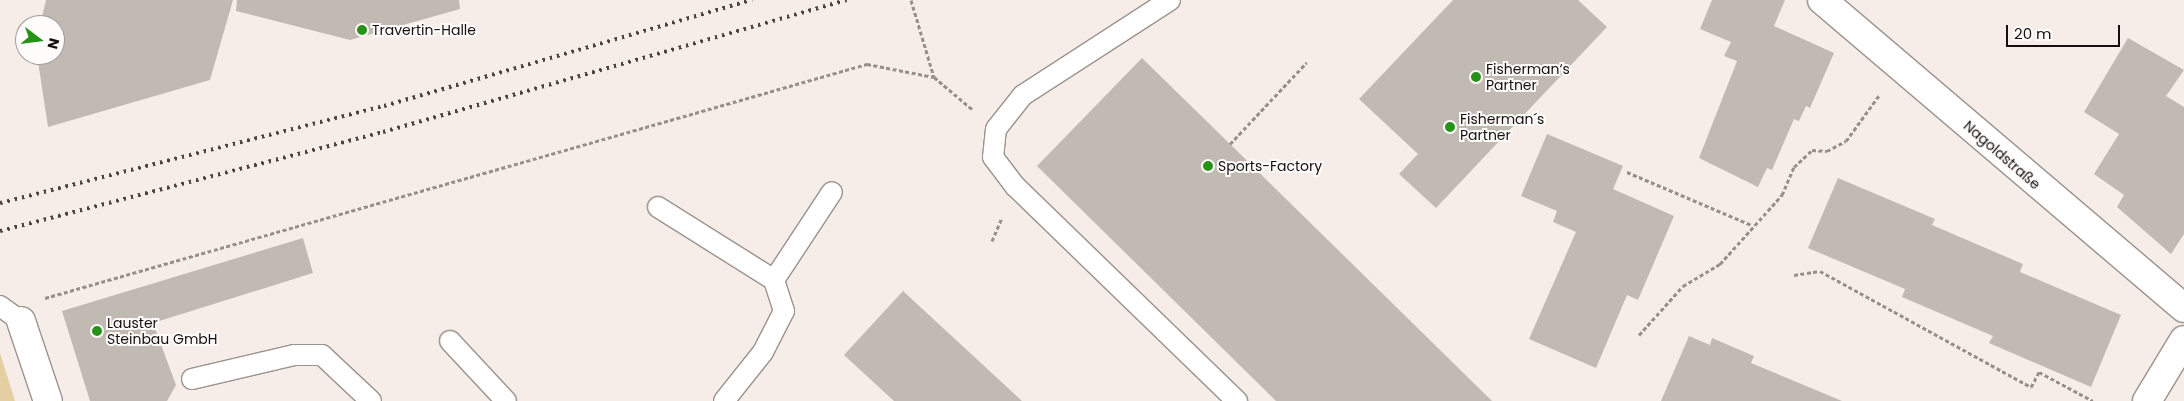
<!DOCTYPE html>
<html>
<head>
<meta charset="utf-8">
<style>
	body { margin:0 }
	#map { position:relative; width:2184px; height:401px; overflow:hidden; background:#f7ede8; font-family:Poppins,sans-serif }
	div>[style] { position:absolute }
	.green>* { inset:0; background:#e4cfa2 }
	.building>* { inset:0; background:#c1bab3 }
	.path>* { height:3px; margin-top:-1.5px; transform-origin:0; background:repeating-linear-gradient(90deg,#968f8c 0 4px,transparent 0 6.5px) }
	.roads { filter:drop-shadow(1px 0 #9b928d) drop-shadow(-1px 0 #9b928d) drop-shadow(0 1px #9b928d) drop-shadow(0 -1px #9b928d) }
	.service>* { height:20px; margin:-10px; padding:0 10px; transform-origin:10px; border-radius:10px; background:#fff }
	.minor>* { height:28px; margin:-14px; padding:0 14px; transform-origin:14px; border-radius:14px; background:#fff }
	.rail>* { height:4px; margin-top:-2px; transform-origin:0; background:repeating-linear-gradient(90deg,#4a4543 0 2.5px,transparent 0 7.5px) }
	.dots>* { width:14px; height:14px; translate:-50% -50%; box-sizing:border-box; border:2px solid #fefcfb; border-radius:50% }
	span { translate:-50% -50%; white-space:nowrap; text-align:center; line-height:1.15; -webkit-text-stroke:4px #fefcfb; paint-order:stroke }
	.poi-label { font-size:14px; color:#13100f }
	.left { translate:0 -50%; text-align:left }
	.street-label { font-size:14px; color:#13100f }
	.north { position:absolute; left:15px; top:15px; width:50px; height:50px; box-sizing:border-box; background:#fefcfb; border:1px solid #a09e9d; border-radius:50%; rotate:105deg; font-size:14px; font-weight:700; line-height:20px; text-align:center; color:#13100f }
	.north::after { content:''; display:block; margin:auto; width:18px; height:22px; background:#279218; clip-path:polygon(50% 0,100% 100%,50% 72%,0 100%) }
	.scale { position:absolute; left:2006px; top:25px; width:114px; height:22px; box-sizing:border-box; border:2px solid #13100f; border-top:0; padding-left:6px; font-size:15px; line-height:18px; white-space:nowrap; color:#13100f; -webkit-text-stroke:4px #fefcfb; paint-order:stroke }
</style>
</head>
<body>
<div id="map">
	<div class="green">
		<i style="clip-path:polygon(0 353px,15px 401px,0 401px)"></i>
	</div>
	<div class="building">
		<i style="clip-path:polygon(46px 0,233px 0,210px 80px,48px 127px,37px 55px,55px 55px,55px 25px,40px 25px)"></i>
		<i style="clip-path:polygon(237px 0,459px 0,460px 9px,350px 40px,236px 11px)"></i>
		<i style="clip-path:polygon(1453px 0,1578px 0,1607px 27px,1436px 208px,1399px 174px,1418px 154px,1359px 99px)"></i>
		<i style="clip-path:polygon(1712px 0,1785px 0,1774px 26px,1834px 53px,1810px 108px,1806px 106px,1799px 121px,1794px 119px,1772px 170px,1767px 168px,1758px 187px,1699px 158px,1737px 61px,1724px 56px,1731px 42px,1700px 29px)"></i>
		<i style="clip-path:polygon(2128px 38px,2184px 70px,2166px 96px,2184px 107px,2184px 234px,2171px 254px,2117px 207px,2124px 195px,2094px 174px,2119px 134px,2084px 112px)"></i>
		<i style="clip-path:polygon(1142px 58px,1230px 144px,1492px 401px,1276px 401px,1037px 166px)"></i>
		<i style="clip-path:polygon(1547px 134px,1623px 166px,1613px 189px,1674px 216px,1638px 300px,1627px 295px,1596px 368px,1529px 339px,1576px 232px,1553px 222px,1557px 211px,1521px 196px)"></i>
		<i style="clip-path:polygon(1838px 178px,1935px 219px,1932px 225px,2023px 264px,2020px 272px,2121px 315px,2091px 387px,1989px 343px,1993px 336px,1902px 297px,1905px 289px,1808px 248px)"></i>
		<i style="clip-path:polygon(303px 238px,313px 273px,153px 323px,176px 385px,167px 401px,90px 401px,62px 311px)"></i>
		<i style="clip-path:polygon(903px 291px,1022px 401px,894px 401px,844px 355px)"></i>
		<i style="clip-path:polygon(1689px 336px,1710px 345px,1712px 338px,1754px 356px,1751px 363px,1842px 401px,1661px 401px)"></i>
	</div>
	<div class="path">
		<i style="left:911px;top:0;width:80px;rotate:73.4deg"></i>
		<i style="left:1230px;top:144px;width:112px;rotate:-46.8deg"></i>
		<i style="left:1627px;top:172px;width:135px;rotate:23.1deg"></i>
		<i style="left:992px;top:241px;width:26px;rotate:-67deg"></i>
		<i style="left:1794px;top:275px;width:26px;rotate:-9deg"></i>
		<i style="left:1820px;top:271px;width:241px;rotate:28.8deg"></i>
		<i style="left:2031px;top:387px;width:17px;rotate:-62deg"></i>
		<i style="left:2039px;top:372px;width:61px;rotate:28.2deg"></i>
		<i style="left:45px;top:298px;width:855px;rotate:-15.89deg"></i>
		<i style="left:867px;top:64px;width:68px;rotate:11deg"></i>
		<i style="left:934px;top:77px;width:51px;rotate:40.2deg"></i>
		<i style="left:1639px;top:335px;width:66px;rotate:-48.1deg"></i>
		<i style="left:1683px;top:286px;width:43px;rotate:-30.7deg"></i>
		<i style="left:1720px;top:264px;width:93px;rotate:-48.1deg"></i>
		<i style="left:1782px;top:195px;width:30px;rotate:-67deg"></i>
		<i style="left:1794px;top:167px;width:25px;rotate:-43deg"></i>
		<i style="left:1812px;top:150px;width:15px;rotate:4deg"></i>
		<i style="left:1827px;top:151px;width:21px;rotate:-28deg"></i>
		<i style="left:1846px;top:141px;width:58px;rotate:-54.1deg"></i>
	</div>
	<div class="roads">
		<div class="service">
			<i style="left:1170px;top:0;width:175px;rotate:147.1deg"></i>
			<i style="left:1023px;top:95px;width:43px;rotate:128.5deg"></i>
			<i style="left:996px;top:129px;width:28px;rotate:96deg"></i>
			<i style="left:993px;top:157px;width:38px;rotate:53deg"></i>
			<i style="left:1016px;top:187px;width:308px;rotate:44.1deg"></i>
			<i style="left:658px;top:207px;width:137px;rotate:32.2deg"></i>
			<i style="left:0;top:306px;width:26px;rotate:36deg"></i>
			<i style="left:450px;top:341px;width:82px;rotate:47deg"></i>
			<i style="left:192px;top:379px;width:105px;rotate:-13.2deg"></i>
			<i style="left:294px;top:355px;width:28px"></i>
			<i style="left:322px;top:355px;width:67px;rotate:43.2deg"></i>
			<i style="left:724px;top:401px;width:63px;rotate:-51.5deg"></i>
			<i style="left:763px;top:352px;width:46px;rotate:-62.9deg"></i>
			<i style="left:784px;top:311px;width:33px;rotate:-108deg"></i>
			<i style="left:774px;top:280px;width:105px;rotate:-56.6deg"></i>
		</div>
		<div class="minor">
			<i style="left:1822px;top:0;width:475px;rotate:40.4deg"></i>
			<i style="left:21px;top:321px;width:84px;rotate:71.4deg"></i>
			<i style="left:2147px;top:401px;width:71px;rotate:-58.8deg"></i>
		</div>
	</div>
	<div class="rail">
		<i style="left:0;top:203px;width:396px;rotate:-14.2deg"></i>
		<i style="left:384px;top:106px;width:383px;rotate:-16.1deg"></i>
		<i style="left:0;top:231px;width:396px;rotate:-14.5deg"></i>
		<i style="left:383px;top:132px;width:482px;rotate:-15.9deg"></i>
	</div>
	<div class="dots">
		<i style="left:362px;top:30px;background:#279218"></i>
		<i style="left:1476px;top:77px;background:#279218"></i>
		<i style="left:1450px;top:127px;background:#279218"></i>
		<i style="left:1208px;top:166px;background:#279218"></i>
		<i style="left:97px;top:331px;background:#279218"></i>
	</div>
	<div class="poi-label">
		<span class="left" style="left:372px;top:30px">Travertin-Halle</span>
		<span class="left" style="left:1486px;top:77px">Fisherman‘s<br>Partner</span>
		<span class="left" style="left:1460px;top:127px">Fisherman´s<br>Partner</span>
		<span class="left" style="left:1218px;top:166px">Sports-Factory</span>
		<span class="left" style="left:107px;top:331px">Lauster<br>Steinbau GmbH</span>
	</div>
	<div class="street-label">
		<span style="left:2002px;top:155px;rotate:41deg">Nagoldstraße</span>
	</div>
	<div class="north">N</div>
	<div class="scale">20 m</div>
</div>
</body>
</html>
